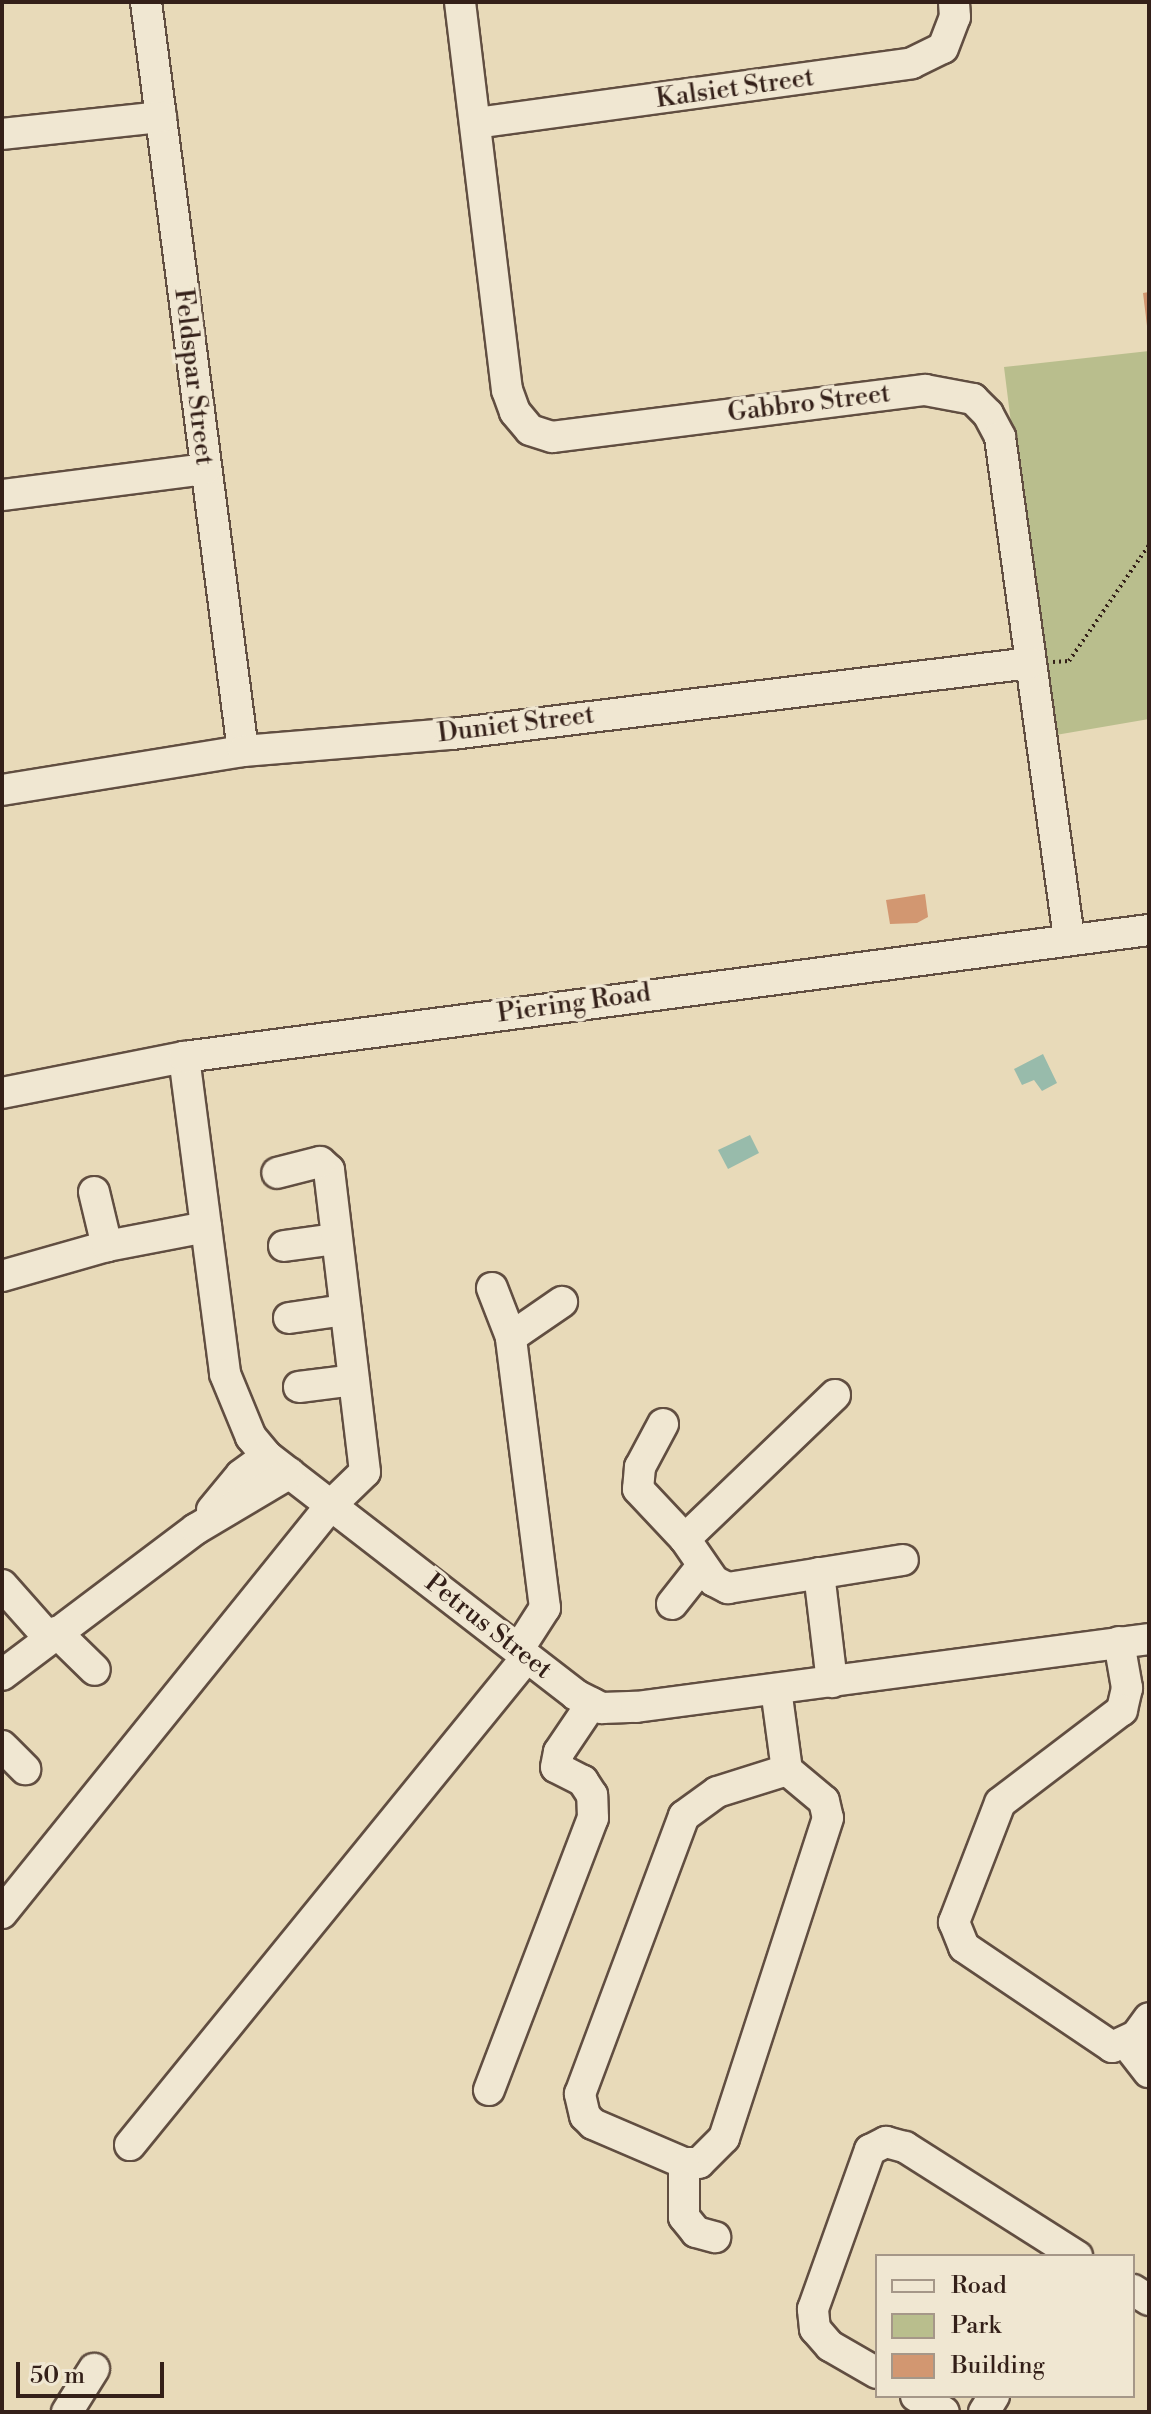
<!DOCTYPE html>
<html>
<head>
<meta charset="utf-8">
<style>
	body { margin:0 }
	#map { position:relative; width:1151px; height:2414px; overflow:hidden; background:#e8dab9; font-family:"Libre Bodoni",serif }
	div>[style] { position:absolute }
	.green>* { inset:0; background:#b9be8d }
	.water>* { inset:0; background:#98bbab }
	.building>* { inset:0; background:#d29771 }
	.path>* { height:4px; margin-top:-2px; transform-origin:0; background:repeating-linear-gradient(90deg,#342019 0 2px,transparent 0 6px) }
	.roads { filter:drop-shadow(2px 0 #614e41) drop-shadow(-2px 0 #614e41) drop-shadow(0 2px #614e41) drop-shadow(0 -2px #614e41) }
	.minor>* { height:30px; margin:-15px; padding:0 15px; transform-origin:15px; border-radius:15px; background:#f0e7d2 }
	span { translate:-50% -50%; white-space:nowrap; text-align:center; line-height:1.15; -webkit-text-stroke:7px #f0e7d2; paint-order:stroke }
	.street-label { font-size:26px; color:#342019 }
	.frame { position:absolute; inset:0; border:4px solid #342019; pointer-events:none }
	.legend { position:absolute; left:875px; top:2254px; width:260px; height:144px; box-sizing:border-box; background:#f0e7d2; border:2px solid #a59788; margin:0; padding:10px 14px; list-style:none; font-size:24px; color:#342019 }
	.legend li { display:flex; align-items:center; gap:16px; height:40px }
	.legend b { width:40px; border:2px solid #a59788 }
	.scale { position:absolute; left:16px; top:2362px; width:148px; height:36px; box-sizing:border-box; border:4px solid #342019; border-top:0; padding-left:10px; font-size:24px; line-height:28px; white-space:nowrap; color:#342019; -webkit-text-stroke:6px #f0e7d2; paint-order:stroke }
</style>
</head>
<body>
<div id="map">
	<div class="green">
		<i style="clip-path:polygon(1149px 351px,1149px 719px,1050px 736px,1004px 367px)"></i>
	</div>
	<div class="water">
		<i style="clip-path:polygon(1043px 1054px,1057px 1083px,1042px 1091px,1034px 1080px,1022px 1085px,1014px 1069px)"></i>
		<i style="clip-path:polygon(750px 1135px,759px 1153px,728px 1169px,718px 1150px)"></i>
	</div>
	<div class="building">
		<i style="clip-path:polygon(1149px 292px,1149px 326px,1147px 326px,1143px 293px)"></i>
		<i style="clip-path:polygon(925px 894px,928px 917px,917px 923px,890px 924px,886px 900px)"></i>
	</div>
	<div class="path">
		<i style="left:1053px;top:662px;width:16px;rotate:-4deg"></i>
		<i style="left:1069px;top:661px;width:141px;rotate:-55.4deg"></i>
	</div>
	<div class="roads">
		<div class="minor">
			<i style="left:146px;top:2px;width:755px;rotate:82.62deg"></i>
			<i style="left:460px;top:2px;width:391px;rotate:83.1deg"></i>
			<i style="left:507px;top:390px;width:23px;rotate:70deg"></i>
			<i style="left:515px;top:412px;width:23px;rotate:50deg"></i>
			<i style="left:530px;top:430px;width:23px;rotate:18deg"></i>
			<i style="left:552px;top:437px;width:376px;rotate:-7.2deg"></i>
			<i style="left:925px;top:390px;width:49px;rotate:10.6deg"></i>
			<i style="left:973px;top:399px;width:21px;rotate:45deg"></i>
			<i style="left:988px;top:414px;width:26px;rotate:62deg"></i>
			<i style="left:1000px;top:437px;width:506px;rotate:82.16deg"></i>
			<i style="left:476px;top:123px;width:440px;rotate:-7.8deg"></i>
			<i style="left:912px;top:63px;width:34px;rotate:-26deg"></i>
			<i style="left:943px;top:48px;width:33px;rotate:-69deg"></i>
			<i style="left:955px;top:17px;width:15px;rotate:-94deg"></i>
			<i style="left:2px;top:134px;width:160px;rotate:-6.1deg"></i>
			<i style="left:2px;top:495px;width:205px;rotate:-7.3deg"></i>
			<i style="left:2px;top:790px;width:244px;rotate:-9.2deg"></i>
			<i style="left:243px;top:751px;width:210px;rotate:-4.7deg"></i>
			<i style="left:452px;top:734px;width:582px;rotate:-7deg"></i>
			<i style="left:184px;top:1057px;width:320px;rotate:82.6deg"></i>
			<i style="left:225px;top:1374px;width:68px;rotate:67.6deg"></i>
			<i style="left:251px;top:1437px;width:25px;rotate:50deg"></i>
			<i style="left:267px;top:1456px;width:391px;rotate:37.7deg"></i>
			<i style="left:576px;top:1695px;width:29px;rotate:27deg"></i>
			<i style="left:602px;top:1708px;width:34px;rotate:-2deg"></i>
			<i style="left:636px;top:1707px;width:517px;rotate:-7.55deg"></i>
			<i style="left:2px;top:1093px;width:186px;rotate:-11.2deg"></i>
			<i style="left:184px;top:1057px;width:973px;rotate:-7.5deg"></i>
			<i style="left:94px;top:1192px;width:56px;rotate:76.5deg"></i>
			<i style="left:284px;top:1246px;width:51px;rotate:-7.8deg"></i>
			<i style="left:2px;top:1276px;width:109px;rotate:-15.9deg"></i>
			<i style="left:107px;top:1246px;width:101px;rotate:-10.9deg"></i>
			<i style="left:492px;top:1288px;width:53px;rotate:68.8deg"></i>
			<i style="left:289px;top:1318px;width:57px;rotate:-8.1deg"></i>
			<i style="left:299px;top:1387px;width:55px;rotate:-7.3deg"></i>
			<i style="left:835px;top:1395px;width:208px;rotate:136.2deg"></i>
			<i style="left:685px;top:1539px;width:51px;rotate:55.4deg"></i>
			<i style="left:714px;top:1581px;width:16px;rotate:27deg"></i>
			<i style="left:728px;top:1588px;width:177px;rotate:-9.1deg"></i>
			<i style="left:663px;top:1424px;width:49px;rotate:118.1deg"></i>
			<i style="left:640px;top:1467px;width:22px;rotate:95deg"></i>
			<i style="left:638px;top:1489px;width:69px;rotate:46.8deg"></i>
			<i style="left:212px;top:1510px;width:45px;rotate:-50.4deg"></i>
			<i style="left:241px;top:1475px;width:32px;rotate:-36deg"></i>
			<i style="left:819px;top:1573px;width:110px;rotate:83.2deg"></i>
			<i style="left:2px;top:1585px;width:71px;rotate:48.4deg"></i>
			<i style="left:672px;top:1604px;width:48px;rotate:-51.7deg"></i>
			<i style="left:56px;top:1632px;width:54px;rotate:44.3deg"></i>
			<i style="left:1119px;top:1642px;width:47px;rotate:80.1deg"></i>
			<i style="left:1127px;top:1688px;width:23px;rotate:103deg"></i>
			<i style="left:1122px;top:1710px;width:153px;rotate:142.7deg"></i>
			<i style="left:1000px;top:1803px;width:128px;rotate:111.1deg"></i>
			<i style="left:954px;top:1922px;width:27px;rotate:68deg"></i>
			<i style="left:964px;top:1947px;width:179px;rotate:34deg"></i>
			<i style="left:1112px;top:2047px;width:26px;rotate:-25deg"></i>
			<i style="left:1136px;top:2036px;width:22px;rotate:-54deg"></i>
			<i style="left:518px;top:1650px;width:50px;rotate:-57.3deg"></i>
			<i style="left:545px;top:1608px;width:273px;rotate:-97.2deg"></i>
			<i style="left:511px;top:1337px;width:62px;rotate:-34.5deg"></i>
			<i style="left:2px;top:1675px;width:243px;rotate:-37deg"></i>
			<i style="left:196px;top:1529px;width:109px;rotate:-30.8deg"></i>
			<i style="left:776px;top:1689px;width:82px;rotate:82.3deg"></i>
			<i style="left:787px;top:1770px;width:48px;rotate:40deg"></i>
			<i style="left:824px;top:1801px;width:17px;rotate:77deg"></i>
			<i style="left:828px;top:1818px;width:336px;rotate:108deg"></i>
			<i style="left:724px;top:2138px;width:35px;rotate:135deg"></i>
			<i style="left:699px;top:2163px;width:15px;rotate:180deg"></i>
			<i style="left:684px;top:2163px;width:99px;rotate:-156.8deg"></i>
			<i style="left:593px;top:2124px;width:11px;rotate:-135deg"></i>
			<i style="left:585px;top:2116px;width:23px;rotate:-103deg"></i>
			<i style="left:580px;top:2094px;width:297px;rotate:-69.5deg"></i>
			<i style="left:684px;top:1816px;width:41px;rotate:-36deg"></i>
			<i style="left:717px;top:1792px;width:73px;rotate:-17.4deg"></i>
			<i style="left:2px;top:1746px;width:33px;rotate:45deg"></i>
			<i style="left:2px;top:1913px;width:524px;rotate:-51.12deg"></i>
			<i style="left:331px;top:1505px;width:47px;rotate:-44.1deg"></i>
			<i style="left:365px;top:1472px;width:304px;rotate:-96.8deg"></i>
			<i style="left:329px;top:1170px;width:12px;rotate:-138deg"></i>
			<i style="left:320px;top:1162px;width:44px;rotate:165.7deg"></i>
			<i style="left:1126px;top:2043px;width:37px;rotate:52deg"></i>
			<i style="left:489px;top:2090px;width:291px;rotate:-69.1deg"></i>
			<i style="left:593px;top:1818px;width:23px;rotate:-92deg"></i>
			<i style="left:592px;top:1795px;width:17px;rotate:-123deg"></i>
			<i style="left:583px;top:1781px;width:30px;rotate:-153deg"></i>
			<i style="left:556px;top:1767px;width:15px;rotate:-79deg"></i>
			<i style="left:559px;top:1752px;width:59px;rotate:-56deg"></i>
			<i style="left:130px;top:2145px;width:629px;rotate:-50.87deg"></i>
			<i style="left:684px;top:2163px;width:54px;rotate:90deg"></i>
			<i style="left:684px;top:2217px;width:19px;rotate:51deg"></i>
			<i style="left:696px;top:2232px;width:20px;rotate:15deg"></i>
			<i style="left:1133px;top:2290px;width:19px;rotate:32deg"></i>
			<i style="left:877px;top:2373px;width:54px;rotate:-150.1deg"></i>
			<i style="left:830px;top:2346px;width:23px;rotate:-131deg"></i>
			<i style="left:815px;top:2329px;width:20px;rotate:-96deg"></i>
			<i style="left:813px;top:2309px;width:169px;rotate:-70.3deg"></i>
			<i style="left:870px;top:2150px;width:18px;rotate:-27deg"></i>
			<i style="left:886px;top:2142px;width:20px;rotate:15deg"></i>
			<i style="left:905px;top:2147px;width:204px;rotate:32.4deg"></i>
			<i style="left:916px;top:2396px;width:32px;rotate:30deg"></i>
			<i style="left:67px;top:2412px;width:51px;rotate:-57.9deg"></i>
			<i style="left:984px;top:2412px;width:19px;rotate:-58deg"></i>
		</div>
	</div>
	<div class="street-label">
		<span style="left:735px;top:89px;rotate:-8deg">Kalsiet Street</span>
		<span style="left:193px;top:377px;rotate:83deg">Feldspar Street</span>
		<span style="left:809px;top:404px;rotate:-7deg">Gabbro Street</span>
		<span style="left:516px;top:725px;rotate:-7deg">Duniet Street</span>
		<span style="left:574px;top:1004px;rotate:-8deg">Piering Road</span>
		<span style="left:488px;top:1627px;rotate:38deg">Petrus Street</span>
	</div>
	<div class="frame"></div>
	<ul class="legend">
	<li><b style="height:10px;background:#f0e7d2"></b>Road</li>
	<li><b style="height:22px;background:#b9be8d"></b>Park</li>
	<li><b style="height:22px;background:#d29771"></b>Building</li>
	</ul>
	<div class="scale">50 m</div>
</div>
</body>
</html>
